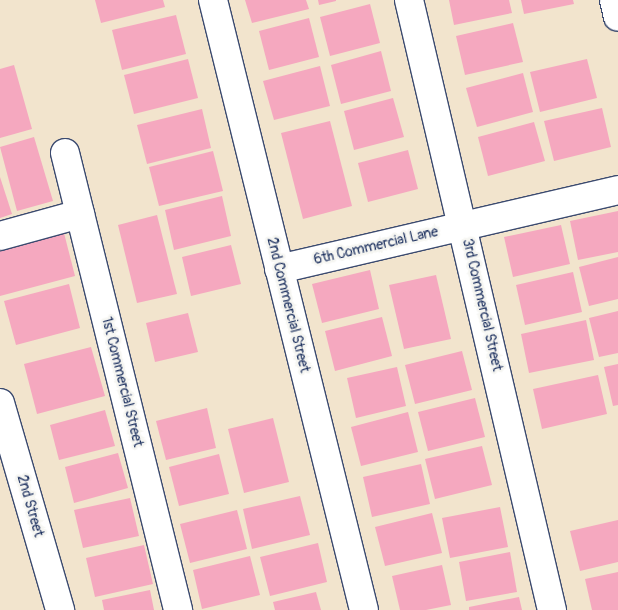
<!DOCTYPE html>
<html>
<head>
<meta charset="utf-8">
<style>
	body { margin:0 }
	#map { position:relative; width:618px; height:610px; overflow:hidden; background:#f2e4cd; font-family:Pangolin,sans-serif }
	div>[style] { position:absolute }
	.building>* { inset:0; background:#f5a8bf }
	.roads { filter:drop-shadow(1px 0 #3b4a6f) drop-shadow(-1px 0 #3b4a6f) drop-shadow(0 1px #3b4a6f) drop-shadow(0 -1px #3b4a6f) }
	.minor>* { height:28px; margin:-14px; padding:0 14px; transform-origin:14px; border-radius:14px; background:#fff }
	span { translate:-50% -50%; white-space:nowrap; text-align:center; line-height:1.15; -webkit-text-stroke:5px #f6f6f2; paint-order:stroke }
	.street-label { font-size:14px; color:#1b2f5e }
</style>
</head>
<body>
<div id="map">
	<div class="building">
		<i style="clip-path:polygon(95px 0,163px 0,165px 7px,101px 23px)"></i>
		<i style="clip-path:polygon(245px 0,306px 0,309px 9px,252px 23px)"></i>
		<i style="clip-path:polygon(318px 0,336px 0,336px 1px,319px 5px)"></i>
		<i style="clip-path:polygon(449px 0,509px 0,512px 13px,454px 25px)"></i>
		<i style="clip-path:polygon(521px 0,573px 0,574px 4px,524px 14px)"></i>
		<i style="clip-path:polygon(370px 4px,380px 43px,330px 56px,320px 17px)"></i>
		<i style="clip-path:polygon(176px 15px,186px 54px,122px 70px,112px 30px)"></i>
		<i style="clip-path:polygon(309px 18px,319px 57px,269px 70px,259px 31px)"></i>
		<i style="clip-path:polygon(513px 23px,523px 62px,465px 75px,456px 36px)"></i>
		<i style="clip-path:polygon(381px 51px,391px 91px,341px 104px,331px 65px)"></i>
		<i style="clip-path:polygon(188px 59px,198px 98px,134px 114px,124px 75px)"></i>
		<i style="clip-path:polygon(587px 59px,597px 98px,540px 112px,530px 72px)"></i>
		<i style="clip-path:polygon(14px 65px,32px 129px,0 138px,0 69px)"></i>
		<i style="clip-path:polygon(320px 66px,330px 106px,274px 120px,263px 81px)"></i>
		<i style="clip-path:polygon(523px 73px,533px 112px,477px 127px,466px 88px)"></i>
		<i style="clip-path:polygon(393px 98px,404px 137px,354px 150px,344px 111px)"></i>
		<i style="clip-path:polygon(602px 108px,611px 147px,554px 161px,544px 121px)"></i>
		<i style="clip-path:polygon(202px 109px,211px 148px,147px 164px,137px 125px)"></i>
		<i style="clip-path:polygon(330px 121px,352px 206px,303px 219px,281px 133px)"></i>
		<i style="clip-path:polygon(534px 122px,545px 161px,488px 176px,478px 137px)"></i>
		<i style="clip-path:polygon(34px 137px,53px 201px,17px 211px,0 147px)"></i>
		<i style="clip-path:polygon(408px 150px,418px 189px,368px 202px,358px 163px)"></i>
		<i style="clip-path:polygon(213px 151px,223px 191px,159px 206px,149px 167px)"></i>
		<i style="clip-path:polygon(0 177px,12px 214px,0 218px)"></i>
		<i style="clip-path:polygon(222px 196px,231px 236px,174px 250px,165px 210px)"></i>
		<i style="clip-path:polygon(618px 211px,618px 252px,578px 260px,570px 221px)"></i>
		<i style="clip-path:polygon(157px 215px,177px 294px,137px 303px,118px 225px)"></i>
		<i style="clip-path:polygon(561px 225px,570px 264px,513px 277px,504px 237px)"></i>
		<i style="clip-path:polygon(64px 233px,75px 276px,0 296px,0 250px)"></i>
		<i style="clip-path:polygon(231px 245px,241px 284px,191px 296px,182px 257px)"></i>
		<i style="clip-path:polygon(618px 257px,618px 299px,589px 306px,579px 267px)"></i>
		<i style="clip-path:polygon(370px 270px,379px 309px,322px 323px,312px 284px)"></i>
		<i style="clip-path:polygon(573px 272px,582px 312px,525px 325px,516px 285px)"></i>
		<i style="clip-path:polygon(436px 275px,451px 339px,404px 349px,389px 285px)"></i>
		<i style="clip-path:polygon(69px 284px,80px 328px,16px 345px,4px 301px)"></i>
		<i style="clip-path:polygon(618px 311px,618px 353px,599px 357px,589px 318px)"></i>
		<i style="clip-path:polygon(188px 313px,198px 352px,155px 362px,146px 323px)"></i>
		<i style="clip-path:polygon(382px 317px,392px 356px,335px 371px,325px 331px)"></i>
		<i style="clip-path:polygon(586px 320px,594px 360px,529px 373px,521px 334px)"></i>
		<i style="clip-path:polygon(91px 347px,105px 396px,37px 414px,24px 364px)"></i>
		<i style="clip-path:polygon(462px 351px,472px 390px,415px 404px,405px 365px)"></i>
		<i style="clip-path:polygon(618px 364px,618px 405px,613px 406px,604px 367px)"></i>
		<i style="clip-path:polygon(397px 367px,406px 406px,356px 418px,347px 378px)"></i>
		<i style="clip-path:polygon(598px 375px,607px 414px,542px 429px,533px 389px)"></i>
		<i style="clip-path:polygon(475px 398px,485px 437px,428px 451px,418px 412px)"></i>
		<i style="clip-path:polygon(207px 408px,216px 448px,166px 460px,156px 421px)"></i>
		<i style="clip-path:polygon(105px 410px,115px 446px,59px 460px,50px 425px)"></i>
		<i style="clip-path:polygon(408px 412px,418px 452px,361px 466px,351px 427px)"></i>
		<i style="clip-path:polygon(273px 418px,289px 482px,244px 493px,228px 429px)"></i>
		<i style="clip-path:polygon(482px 446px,492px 485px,435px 499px,425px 459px)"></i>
		<i style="clip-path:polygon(118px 453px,128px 488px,74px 503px,65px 467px)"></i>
		<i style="clip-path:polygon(219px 454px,229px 494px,179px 506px,169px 467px)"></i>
		<i style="clip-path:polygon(421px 464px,430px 504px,372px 517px,363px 477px)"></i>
		<i style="clip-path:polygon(300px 496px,310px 535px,252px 549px,243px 509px)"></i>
		<i style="clip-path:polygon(130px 498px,139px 536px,83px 548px,74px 510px)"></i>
		<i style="clip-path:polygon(500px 507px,508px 547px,450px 558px,442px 518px)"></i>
		<i style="clip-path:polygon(237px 510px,247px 549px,190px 563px,180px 524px)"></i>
		<i style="clip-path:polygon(432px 513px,442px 553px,385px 566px,375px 527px)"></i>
		<i style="clip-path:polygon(618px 520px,618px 562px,580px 571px,570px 531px)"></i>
		<i style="clip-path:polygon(318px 543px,327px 582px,270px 596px,260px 557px)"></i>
		<i style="clip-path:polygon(144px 545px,153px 584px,95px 597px,86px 558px)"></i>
		<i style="clip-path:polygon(510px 552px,517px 592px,466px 601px,459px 562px)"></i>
		<i style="clip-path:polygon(250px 556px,260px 595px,202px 609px,193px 570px)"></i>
		<i style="clip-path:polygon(442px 565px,451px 605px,426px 610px,400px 610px,392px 576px)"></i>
		<i style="clip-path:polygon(618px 572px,618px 610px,592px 610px,585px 579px)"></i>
		<i style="clip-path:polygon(150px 590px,154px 610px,104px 610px,102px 600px)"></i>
		<i style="clip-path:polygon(316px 592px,321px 610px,275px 610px,273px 602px)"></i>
		<i style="clip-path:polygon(519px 597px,522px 610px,469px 610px,469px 607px)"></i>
	</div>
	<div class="roads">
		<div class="minor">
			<i style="left:213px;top:0;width:628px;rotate:76.1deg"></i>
			<i style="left:409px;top:0;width:627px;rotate:76.81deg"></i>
			<i style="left:614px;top:0;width:17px;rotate:77deg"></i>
			<i style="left:65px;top:153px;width:471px;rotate:76.1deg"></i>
			<i style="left:0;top:236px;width:83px;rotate:-15.4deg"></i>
			<i style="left:279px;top:269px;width:348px;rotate:-13.1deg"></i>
			<i style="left:0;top:403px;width:216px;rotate:73.8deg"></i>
		</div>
	</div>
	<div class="street-label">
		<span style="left:376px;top:246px;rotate:-13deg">6th Commercial Lane</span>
		<span style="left:288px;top:305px;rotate:76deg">2nd Commercial Street</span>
		<span style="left:482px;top:305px;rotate:77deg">3rd Commercial Street</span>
		<span style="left:122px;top:382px;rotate:76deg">1st Commercial Street</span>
		<span style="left:30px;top:506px;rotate:74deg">2nd Street</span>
	</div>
</div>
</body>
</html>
